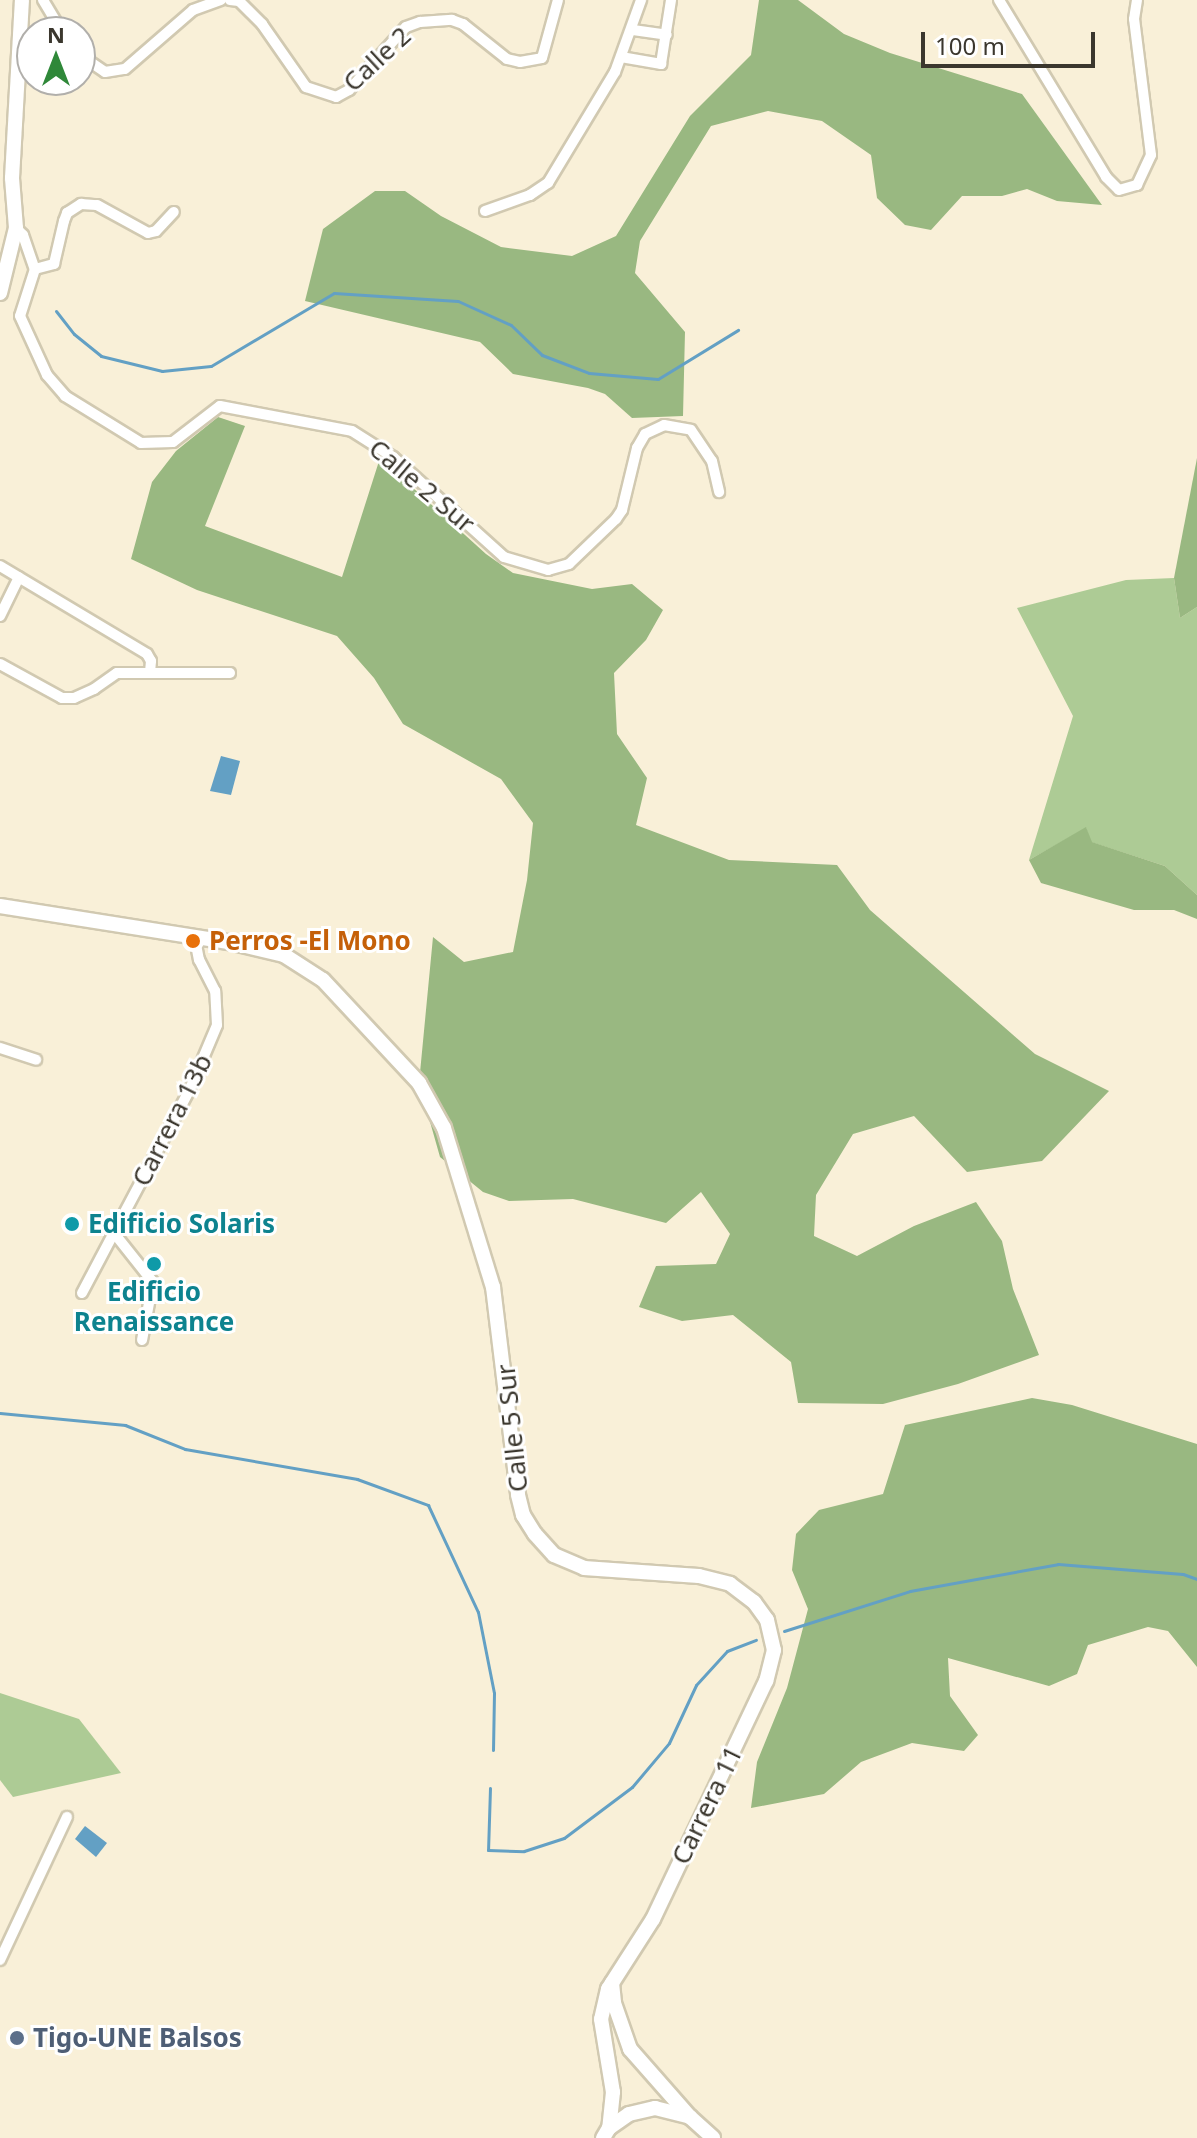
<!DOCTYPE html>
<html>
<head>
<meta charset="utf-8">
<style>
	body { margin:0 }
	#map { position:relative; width:1197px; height:2138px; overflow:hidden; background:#f9f0d8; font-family:"Noto Sans",sans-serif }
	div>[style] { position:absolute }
	.green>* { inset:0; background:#adcb95 }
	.forest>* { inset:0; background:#99b881 }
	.water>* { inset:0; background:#63a0c4 }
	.stream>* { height:3px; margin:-1.5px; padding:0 1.5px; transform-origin:1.5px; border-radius:1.5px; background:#63a0c4 }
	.roads { filter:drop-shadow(2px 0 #d1c9b1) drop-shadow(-2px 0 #d1c9b1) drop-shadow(0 2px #d1c9b1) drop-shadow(0 -2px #d1c9b1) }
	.street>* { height:10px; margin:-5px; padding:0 5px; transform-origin:5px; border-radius:5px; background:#fff }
	.secondary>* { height:14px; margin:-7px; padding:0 7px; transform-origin:7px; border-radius:7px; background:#fff }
	.dots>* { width:22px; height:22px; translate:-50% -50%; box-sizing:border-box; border:4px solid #fff; border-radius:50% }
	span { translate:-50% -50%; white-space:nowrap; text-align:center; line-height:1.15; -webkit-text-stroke:6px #fff; paint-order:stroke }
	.street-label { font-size:26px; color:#3b372e }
	.food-label { font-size:26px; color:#c56008; font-weight:700 }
	.left { translate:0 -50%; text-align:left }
	.culture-label { font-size:26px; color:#0d838f; font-weight:700 }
	.service-label { font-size:26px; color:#4e5e75; font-weight:700 }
	.north { position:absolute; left:16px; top:16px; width:80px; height:80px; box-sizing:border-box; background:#fff; border:2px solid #b1afab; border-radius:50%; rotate:0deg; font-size:22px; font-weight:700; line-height:32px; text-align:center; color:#3b372e }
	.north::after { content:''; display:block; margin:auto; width:28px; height:36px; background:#2f8839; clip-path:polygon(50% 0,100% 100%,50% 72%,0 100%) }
	.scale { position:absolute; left:921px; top:32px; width:174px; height:36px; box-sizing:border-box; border:4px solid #3b372e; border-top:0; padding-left:10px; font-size:24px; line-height:28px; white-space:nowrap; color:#3b372e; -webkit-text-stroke:6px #fff; paint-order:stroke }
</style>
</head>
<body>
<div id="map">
	<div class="green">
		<i style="clip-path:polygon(1174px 578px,1180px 618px,1197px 607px,1197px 895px,1165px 866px,1091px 842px,1086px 828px,1029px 860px,1073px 716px,1017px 608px,1126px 580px)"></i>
		<i style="clip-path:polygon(0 1693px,79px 1719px,121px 1773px,13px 1797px,0 1780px)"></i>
	</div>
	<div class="forest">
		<i style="clip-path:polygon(759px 0,798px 0,844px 34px,890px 53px,1022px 94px,1102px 205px,1057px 201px,1027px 189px,1002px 196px,962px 196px,931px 230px,905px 225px,877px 198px,871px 155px,822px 121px,768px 111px,711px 126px,640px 241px,635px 273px,685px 332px,683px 416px,632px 418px,605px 394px,588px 388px,513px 374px,480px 342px,305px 301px,323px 229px,375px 191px,405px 191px,441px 216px,501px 247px,572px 256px,616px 236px,690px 116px,751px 55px)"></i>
		<i style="clip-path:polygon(218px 417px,245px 426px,205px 526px,342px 577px,380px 458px,486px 554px,513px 573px,592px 589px,632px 584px,663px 610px,646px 640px,614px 673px,617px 734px,647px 778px,636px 825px,729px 860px,837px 865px,870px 910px,1035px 1054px,1109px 1091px,1042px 1161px,967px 1172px,914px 1116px,853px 1134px,816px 1195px,814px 1236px,857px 1256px,914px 1226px,976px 1202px,1002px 1241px,1013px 1289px,1039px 1355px,958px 1384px,883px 1404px,798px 1403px,791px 1362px,733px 1315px,682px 1321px,639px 1307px,656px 1266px,716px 1264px,730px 1234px,701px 1192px,666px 1223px,573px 1199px,509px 1201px,483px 1192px,440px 1157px,419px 1083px,433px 937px,464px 962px,513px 952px,527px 880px,533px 823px,501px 779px,403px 724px,374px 678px,337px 636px,197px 590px,131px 559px,152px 482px,176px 451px)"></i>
		<i style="clip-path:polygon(1197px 458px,1197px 607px,1180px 618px,1174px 578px)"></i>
		<i style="clip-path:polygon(1086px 827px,1092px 842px,1165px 866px,1197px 895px,1197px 919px,1174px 910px,1134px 910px,1041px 883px,1029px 860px)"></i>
		<i style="clip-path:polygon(1032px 1398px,1072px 1405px,1197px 1444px,1197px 1667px,1168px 1631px,1148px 1627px,1088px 1645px,1077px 1674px,1049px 1686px,948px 1658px,950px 1696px,978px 1735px,964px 1751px,912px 1743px,861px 1762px,824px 1794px,751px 1808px,757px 1762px,787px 1688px,808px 1609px,792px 1570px,796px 1534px,819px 1510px,883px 1494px,905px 1425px)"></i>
	</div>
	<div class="water">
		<i style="clip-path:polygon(221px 756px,240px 761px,231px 795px,210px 791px)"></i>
		<i style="clip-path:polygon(85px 1826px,107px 1843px,96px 1857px,75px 1839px)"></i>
	</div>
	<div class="stream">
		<i style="left:56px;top:311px;width:29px;rotate:52deg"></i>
		<i style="left:74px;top:334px;width:35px;rotate:39deg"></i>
		<i style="left:101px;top:356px;width:63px;rotate:13.8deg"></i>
		<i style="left:162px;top:371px;width:49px;rotate:-5.8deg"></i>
		<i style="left:211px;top:366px;width:143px;rotate:-30.7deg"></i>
		<i style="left:334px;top:293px;width:124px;rotate:3.7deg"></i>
		<i style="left:458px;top:301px;width:58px;rotate:24.4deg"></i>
		<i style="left:511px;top:325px;width:43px;rotate:44.1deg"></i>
		<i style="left:542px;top:355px;width:50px;rotate:21deg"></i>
		<i style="left:589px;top:373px;width:69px;rotate:5deg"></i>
		<i style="left:658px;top:379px;width:94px;rotate:-31.5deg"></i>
		<i style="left:0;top:1413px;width:126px;rotate:5.5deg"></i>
		<i style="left:125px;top:1425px;width:65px;rotate:21.8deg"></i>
		<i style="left:185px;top:1449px;width:175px;rotate:9.9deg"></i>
		<i style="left:357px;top:1479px;width:76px;rotate:20.1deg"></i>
		<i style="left:428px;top:1505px;width:118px;rotate:65deg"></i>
		<i style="left:478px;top:1612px;width:83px;rotate:78.8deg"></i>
		<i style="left:494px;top:1693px;width:57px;rotate:91deg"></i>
		<i style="left:784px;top:1631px;width:132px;rotate:-17.6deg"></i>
		<i style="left:910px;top:1591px;width:150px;rotate:-10.3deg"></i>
		<i style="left:1058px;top:1564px;width:125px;rotate:4.6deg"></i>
		<i style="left:1183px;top:1574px;width:15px;rotate:20deg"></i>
		<i style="left:490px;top:1788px;width:62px;rotate:91.8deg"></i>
		<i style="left:488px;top:1850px;width:36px;rotate:2deg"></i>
		<i style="left:524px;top:1851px;width:42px;rotate:-18deg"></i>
		<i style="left:564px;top:1838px;width:85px;rotate:-36.9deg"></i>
		<i style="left:632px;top:1787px;width:57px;rotate:-49.9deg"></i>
		<i style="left:669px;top:1743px;width:64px;rotate:-65deg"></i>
		<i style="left:696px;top:1685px;width:46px;rotate:-47.6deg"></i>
		<i style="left:727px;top:1651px;width:31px;rotate:-21deg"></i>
	</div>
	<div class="roads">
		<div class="street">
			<i style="left:43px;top:0;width:37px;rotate:59deg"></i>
			<i style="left:230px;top:0;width:9px;rotate:6deg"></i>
			<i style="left:239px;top:1px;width:33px;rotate:45deg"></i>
			<i style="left:262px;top:24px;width:77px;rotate:55.1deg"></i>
			<i style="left:306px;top:87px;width:32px;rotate:18deg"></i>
			<i style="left:336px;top:97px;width:15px;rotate:-28deg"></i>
			<i style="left:349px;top:90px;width:85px;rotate:-47.9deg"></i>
			<i style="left:406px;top:27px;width:15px;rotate:-20deg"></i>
			<i style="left:420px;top:22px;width:32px;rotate:-4deg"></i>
			<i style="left:452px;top:20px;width:12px;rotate:20deg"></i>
			<i style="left:463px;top:24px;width:56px;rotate:38.5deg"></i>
			<i style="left:507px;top:59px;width:13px;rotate:13deg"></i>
			<i style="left:520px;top:62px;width:22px;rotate:-10deg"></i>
			<i style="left:542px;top:58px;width:60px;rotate:-74.6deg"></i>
			<i style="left:999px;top:0;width:207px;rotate:58.8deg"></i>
			<i style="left:1106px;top:177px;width:18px;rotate:45deg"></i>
			<i style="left:1119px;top:190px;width:19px;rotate:-16deg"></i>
			<i style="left:1137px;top:185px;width:33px;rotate:-65deg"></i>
			<i style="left:1151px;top:155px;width:137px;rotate:-97.1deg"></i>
			<i style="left:1134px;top:19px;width:19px;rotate:-81deg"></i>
			<i style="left:633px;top:30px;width:34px;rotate:8deg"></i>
			<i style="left:80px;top:55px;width:30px;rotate:34deg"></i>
			<i style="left:105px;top:72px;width:20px;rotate:-9deg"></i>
			<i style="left:125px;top:69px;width:90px;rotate:-40.9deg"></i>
			<i style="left:193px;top:10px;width:30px;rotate:-20deg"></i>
			<i style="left:621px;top:57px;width:41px;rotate:9.9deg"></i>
			<i style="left:661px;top:64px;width:65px;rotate:-81.1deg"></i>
			<i style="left:485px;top:211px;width:48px;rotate:-19.6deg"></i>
			<i style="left:530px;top:195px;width:22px;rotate:-34deg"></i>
			<i style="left:548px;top:183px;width:130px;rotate:-58.9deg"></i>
			<i style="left:615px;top:72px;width:77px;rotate:-70.1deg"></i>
			<i style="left:16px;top:228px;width:10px;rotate:45deg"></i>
			<i style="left:23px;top:235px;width:36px;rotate:71deg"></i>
			<i style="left:35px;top:269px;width:49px;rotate:107.7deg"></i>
			<i style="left:20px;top:316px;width:65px;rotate:65.4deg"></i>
			<i style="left:47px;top:375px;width:28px;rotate:49deg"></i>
			<i style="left:65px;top:396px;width:89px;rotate:31.7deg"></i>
			<i style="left:141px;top:443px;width:32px;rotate:-2deg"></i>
			<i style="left:173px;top:442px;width:59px;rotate:-37.5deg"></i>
			<i style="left:220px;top:406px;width:134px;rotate:10.7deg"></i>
			<i style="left:352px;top:431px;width:49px;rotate:32.4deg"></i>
			<i style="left:393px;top:457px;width:149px;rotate:42deg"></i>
			<i style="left:504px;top:557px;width:46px;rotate:16.5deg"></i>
			<i style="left:548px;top:570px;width:22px;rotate:-16deg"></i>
			<i style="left:569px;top:564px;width:65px;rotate:-43.8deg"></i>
			<i style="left:616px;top:519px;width:11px;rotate:-56deg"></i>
			<i style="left:622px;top:510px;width:64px;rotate:-76.4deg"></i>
			<i style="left:637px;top:448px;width:16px;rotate:-60deg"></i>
			<i style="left:645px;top:434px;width:21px;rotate:-25deg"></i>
			<i style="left:664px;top:425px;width:27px;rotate:10deg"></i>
			<i style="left:691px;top:430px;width:37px;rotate:56deg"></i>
			<i style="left:712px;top:461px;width:32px;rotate:77deg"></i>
			<i style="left:35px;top:269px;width:20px;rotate:-15deg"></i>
			<i style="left:54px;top:264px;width:44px;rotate:-76.9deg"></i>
			<i style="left:64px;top:221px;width:9px;rotate:-69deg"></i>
			<i style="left:67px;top:213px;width:17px;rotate:-33deg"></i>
			<i style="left:81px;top:204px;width:16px;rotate:4deg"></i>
			<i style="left:97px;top:205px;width:58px;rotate:28.8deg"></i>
			<i style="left:148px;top:233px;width:8px;rotate:-14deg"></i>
			<i style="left:156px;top:231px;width:26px;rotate:-47deg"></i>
			<i style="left:0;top:566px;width:171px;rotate:30.9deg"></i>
			<i style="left:147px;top:654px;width:8px;rotate:60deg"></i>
			<i style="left:151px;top:661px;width:11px;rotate:95deg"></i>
			<i style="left:0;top:616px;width:43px;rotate:-64deg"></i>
			<i style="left:0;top:664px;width:71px;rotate:28.7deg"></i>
			<i style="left:62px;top:698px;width:12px"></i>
			<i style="left:74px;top:698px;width:22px;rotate:-24deg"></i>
			<i style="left:94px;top:689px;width:28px;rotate:-35deg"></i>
			<i style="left:117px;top:673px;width:113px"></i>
			<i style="left:0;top:1048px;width:38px;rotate:18deg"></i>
			<i style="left:114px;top:1233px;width:63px;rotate:51.5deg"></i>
			<i style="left:153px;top:1282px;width:59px;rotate:100.7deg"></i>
			<i style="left:82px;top:1293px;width:231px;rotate:-62.1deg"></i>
			<i style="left:190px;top:1089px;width:69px;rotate:-67.1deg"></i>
			<i style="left:217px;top:1025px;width:34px;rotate:-93deg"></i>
			<i style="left:215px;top:991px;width:35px;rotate:-117deg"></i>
			<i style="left:199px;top:960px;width:21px;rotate:-101deg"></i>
			<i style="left:0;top:1960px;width:158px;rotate:-64.9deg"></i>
		</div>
		<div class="secondary">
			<i style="left:0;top:293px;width:67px;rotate:-76.2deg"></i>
			<i style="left:16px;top:228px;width:50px;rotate:-94.6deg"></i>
			<i style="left:12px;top:178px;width:178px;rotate:-86.8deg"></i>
			<i style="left:0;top:906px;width:236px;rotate:9deg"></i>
			<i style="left:233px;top:943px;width:52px;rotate:13.2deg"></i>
			<i style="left:284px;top:955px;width:46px;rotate:32.7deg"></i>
			<i style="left:323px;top:980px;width:141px;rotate:47deg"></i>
			<i style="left:419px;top:1083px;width:51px;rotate:60.9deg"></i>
			<i style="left:444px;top:1128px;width:166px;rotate:72.9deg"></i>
			<i style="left:493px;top:1287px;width:209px;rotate:83.1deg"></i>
			<i style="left:518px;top:1495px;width:21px;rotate:76deg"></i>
			<i style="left:523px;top:1515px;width:22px;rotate:58deg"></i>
			<i style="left:535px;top:1534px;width:28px;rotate:48deg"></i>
			<i style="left:554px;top:1555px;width:33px;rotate:23deg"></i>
			<i style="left:584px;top:1568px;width:115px;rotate:4deg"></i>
			<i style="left:699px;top:1576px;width:32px;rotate:14deg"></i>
			<i style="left:730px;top:1584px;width:30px;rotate:37deg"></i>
			<i style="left:754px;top:1602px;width:22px;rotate:54deg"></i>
			<i style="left:767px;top:1620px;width:31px;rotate:77deg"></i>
			<i style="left:774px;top:1650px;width:32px;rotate:104deg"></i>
			<i style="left:766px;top:1681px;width:263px;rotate:115.4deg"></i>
			<i style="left:653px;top:1919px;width:83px;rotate:122.7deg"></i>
			<i style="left:608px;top:1989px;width:31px;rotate:103deg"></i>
			<i style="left:601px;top:2019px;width:74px;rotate:80.7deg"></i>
			<i style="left:613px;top:2092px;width:36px;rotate:96deg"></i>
			<i style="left:612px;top:1983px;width:20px;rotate:84deg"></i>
			<i style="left:614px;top:2003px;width:49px;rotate:70.8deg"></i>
			<i style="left:630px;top:2049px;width:91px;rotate:48.6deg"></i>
			<i style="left:603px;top:2138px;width:12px;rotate:-59deg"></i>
			<i style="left:609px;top:2128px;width:24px;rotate:-35deg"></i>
			<i style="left:629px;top:2114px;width:27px;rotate:-13deg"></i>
			<i style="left:655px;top:2108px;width:36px;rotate:14deg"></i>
			<i style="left:690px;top:2117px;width:31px;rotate:42deg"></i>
		</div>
	</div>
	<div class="dots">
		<i style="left:193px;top:941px;background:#e8710a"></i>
		<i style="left:72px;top:1224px;background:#0f9aa8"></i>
		<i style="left:154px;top:1264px;background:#0f9aa8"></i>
		<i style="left:17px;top:2038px;background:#5c6f8a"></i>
	</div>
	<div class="street-label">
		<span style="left:377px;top:59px;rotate:-43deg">Calle 2</span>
		<span style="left:422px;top:486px;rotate:40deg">Calle 2 Sur</span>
		<span style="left:172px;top:1120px;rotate:-63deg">Carrera 13b</span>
		<span style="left:512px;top:1428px;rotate:-96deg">Calle 5 Sur</span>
		<span style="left:707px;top:1805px;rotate:-64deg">Carrera 11</span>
	</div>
	<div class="food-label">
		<span class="left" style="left:209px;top:941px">Perros -El Mono</span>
	</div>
	<div class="culture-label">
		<span class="left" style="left:88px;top:1224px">Edificio Solaris</span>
		<span style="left:154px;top:1307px">Edificio<br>Renaissance</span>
	</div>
	<div class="service-label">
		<span class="left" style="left:33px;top:2038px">Tigo-UNE Balsos</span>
	</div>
	<div class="north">N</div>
	<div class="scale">100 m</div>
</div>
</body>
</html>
